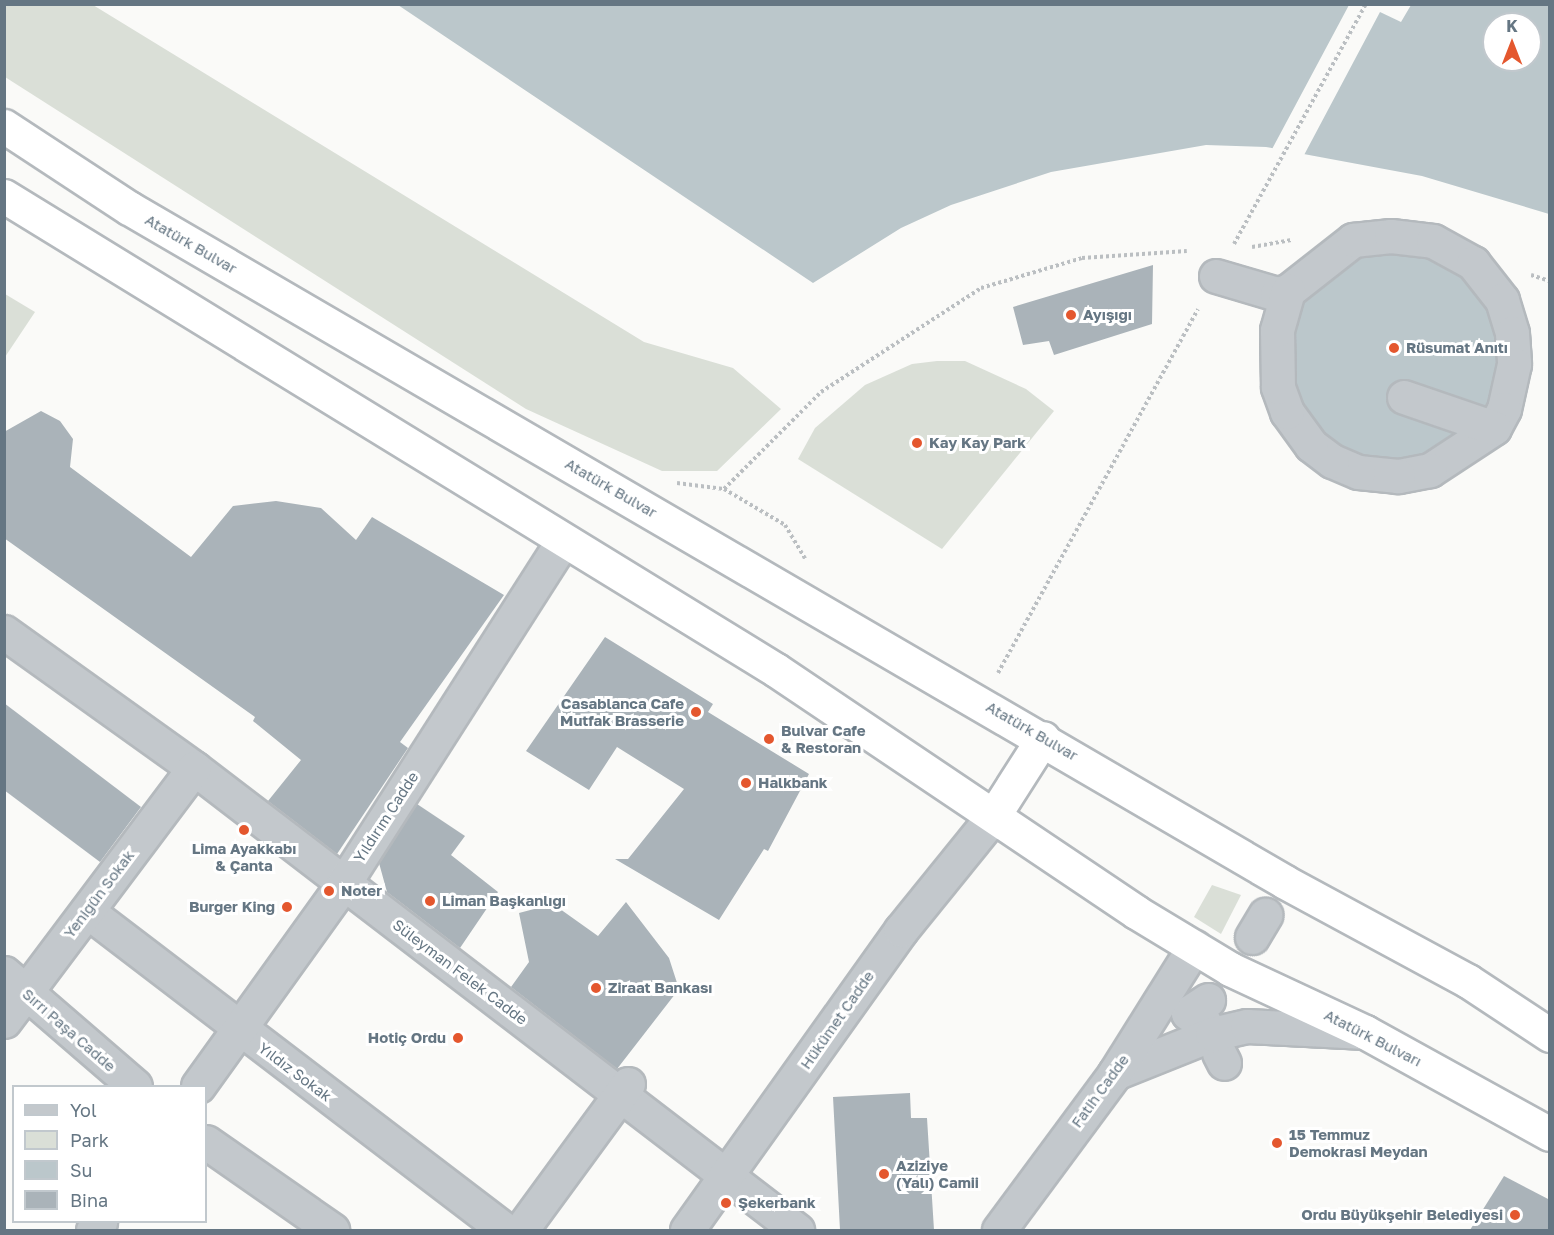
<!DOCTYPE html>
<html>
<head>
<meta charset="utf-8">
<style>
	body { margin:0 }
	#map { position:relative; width:1554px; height:1235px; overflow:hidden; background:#fafaf8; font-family:"Golos Text",sans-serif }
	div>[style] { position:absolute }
	.green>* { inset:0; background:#dadfd7 }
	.water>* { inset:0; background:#bbc7cb }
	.pier>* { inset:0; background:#fafaf8 }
	.building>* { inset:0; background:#aab3b9 }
	.path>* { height:4px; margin-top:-2px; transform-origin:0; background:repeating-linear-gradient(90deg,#bbbfc2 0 3px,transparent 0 6px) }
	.roads { filter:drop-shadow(2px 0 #b4b9bd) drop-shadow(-2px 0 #b4b9bd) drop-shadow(0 2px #b4b9bd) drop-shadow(0 -2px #b4b9bd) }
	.street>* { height:33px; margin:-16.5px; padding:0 16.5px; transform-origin:16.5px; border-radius:16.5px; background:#c3c8cc }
	.highway>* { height:33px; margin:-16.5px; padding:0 16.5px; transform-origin:16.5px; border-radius:16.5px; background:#fff }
	.dots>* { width:16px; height:16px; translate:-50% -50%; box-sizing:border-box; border:3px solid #fff; border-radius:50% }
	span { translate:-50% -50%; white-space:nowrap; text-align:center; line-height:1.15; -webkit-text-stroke:6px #fff; paint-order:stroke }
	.street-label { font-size:15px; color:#657683 }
	.poi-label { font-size:15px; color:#657683; font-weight:700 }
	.left { translate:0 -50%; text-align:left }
	.right { translate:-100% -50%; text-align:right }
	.frame { position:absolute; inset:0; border:6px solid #657683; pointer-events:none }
	.legend { position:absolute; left:12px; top:1085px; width:195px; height:138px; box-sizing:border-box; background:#fff; border:2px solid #c1c8cd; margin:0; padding:8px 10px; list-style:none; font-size:18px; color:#657683 }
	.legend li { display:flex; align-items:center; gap:12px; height:30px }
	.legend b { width:30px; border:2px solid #c1c8cd }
	.north { position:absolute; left:1482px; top:12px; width:60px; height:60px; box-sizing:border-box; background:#fff; border:2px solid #c1c8cd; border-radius:50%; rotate:0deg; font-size:16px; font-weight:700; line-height:24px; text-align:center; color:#657683 }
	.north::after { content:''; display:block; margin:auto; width:21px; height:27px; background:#e4572e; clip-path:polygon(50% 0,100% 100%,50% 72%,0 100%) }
</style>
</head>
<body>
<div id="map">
	<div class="green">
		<i style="clip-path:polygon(4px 5px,93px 5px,644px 342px,733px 368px,781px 409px,717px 471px,662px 471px,526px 409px,5px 77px)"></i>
		<i style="clip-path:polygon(5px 294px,35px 312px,5px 357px)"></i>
		<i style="clip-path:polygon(937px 361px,965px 361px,1026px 389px,1054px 411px,942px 549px,798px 459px,815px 428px,865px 385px,912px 364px)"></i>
		<i style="clip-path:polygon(1212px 885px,1241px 895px,1221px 934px,1194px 917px)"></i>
	</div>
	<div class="water">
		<i style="clip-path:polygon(evenodd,398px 5px,1549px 5px,1549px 214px,1422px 176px,1266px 147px,1206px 145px,1051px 172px,951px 205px,901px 228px,813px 283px,398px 5px,1494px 24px,1530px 24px,1530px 60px,1494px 60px,1494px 24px)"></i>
		<i style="clip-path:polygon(1412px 246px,1477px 282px,1504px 349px,1484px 418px,1459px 443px,1392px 465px,1357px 459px,1326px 441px,1287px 383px,1291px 313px,1340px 258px)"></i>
	</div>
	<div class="pier">
		<i style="clip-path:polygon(1349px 5px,1411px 5px,1401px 22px,1380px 12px,1303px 157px,1271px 151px)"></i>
	</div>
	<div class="building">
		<i style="clip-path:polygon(1153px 265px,1152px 324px,1054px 355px,1049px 341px,1023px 345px,1013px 307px)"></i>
		<i style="clip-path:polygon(41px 411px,60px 421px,73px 439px,70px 467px,191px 557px,233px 506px,276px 501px,321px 508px,356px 540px,372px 517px,504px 595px,400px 742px,408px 748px,337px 854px,268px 801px,301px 760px,253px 721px,255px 717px,4px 538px,4px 432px)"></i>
		<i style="clip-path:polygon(605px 637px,713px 704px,708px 712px,809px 774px,768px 851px,764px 849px,719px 920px,615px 859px,628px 859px,684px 789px,617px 747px,589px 790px,526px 751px)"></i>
		<i style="clip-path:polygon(4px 703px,141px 807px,100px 862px,4px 790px)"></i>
		<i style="clip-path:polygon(417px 804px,465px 836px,451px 855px,498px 892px,460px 948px,387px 892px,379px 863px)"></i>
		<i style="clip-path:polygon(626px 902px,669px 958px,679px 989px,617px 1069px,511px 987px,529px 962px,519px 913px,553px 904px,598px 936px)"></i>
		<i style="clip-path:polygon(910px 1093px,911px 1118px,927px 1118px,934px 1230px,840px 1230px,833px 1097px)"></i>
		<i style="clip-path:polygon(1504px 1176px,1550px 1200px,1550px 1230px,1470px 1230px)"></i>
	</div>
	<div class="path">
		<i style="left:1234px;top:244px;width:274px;rotate:-61.2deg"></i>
		<i style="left:1252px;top:247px;width:40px;rotate:-10deg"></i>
		<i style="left:1531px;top:275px;width:20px;rotate:18deg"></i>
		<i style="left:677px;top:483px;width:47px;rotate:7.3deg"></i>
		<i style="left:724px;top:489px;width:71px;rotate:30.5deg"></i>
		<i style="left:785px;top:525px;width:39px;rotate:59deg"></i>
		<i style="left:724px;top:489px;width:137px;rotate:-45deg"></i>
		<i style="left:821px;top:392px;width:191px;rotate:-33deg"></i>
		<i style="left:981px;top:288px;width:105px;rotate:-16.5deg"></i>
		<i style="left:1082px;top:258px;width:105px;rotate:-3.8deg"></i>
		<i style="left:998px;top:673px;width:415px;rotate:-61.2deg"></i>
	</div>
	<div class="roads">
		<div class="street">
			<i style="left:1216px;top:276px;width:64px;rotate:16.4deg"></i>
			<i style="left:1277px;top:294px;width:11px;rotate:-15deg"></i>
			<i style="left:1288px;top:291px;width:83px;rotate:-38.1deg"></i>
			<i style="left:1353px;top:240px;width:38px;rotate:-6deg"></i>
			<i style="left:1391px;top:236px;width:42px;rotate:6.8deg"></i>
			<i style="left:1433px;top:241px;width:46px;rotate:28.8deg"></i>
			<i style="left:1473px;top:263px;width:47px;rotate:51.9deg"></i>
			<i style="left:1502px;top:300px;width:34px;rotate:73deg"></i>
			<i style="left:1512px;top:333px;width:31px;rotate:86deg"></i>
			<i style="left:1514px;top:364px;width:46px;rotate:102.5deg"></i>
			<i style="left:1504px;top:409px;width:21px;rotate:118deg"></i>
			<i style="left:1494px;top:428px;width:77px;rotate:146.7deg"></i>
			<i style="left:1430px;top:470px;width:33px;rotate:169deg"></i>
			<i style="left:1398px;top:476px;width:40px;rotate:-174.3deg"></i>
			<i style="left:1358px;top:472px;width:28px;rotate:-157deg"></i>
			<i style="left:1332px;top:461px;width:26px;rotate:-143deg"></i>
			<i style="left:1311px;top:445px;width:41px;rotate:-126deg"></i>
			<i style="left:1287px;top:412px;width:27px;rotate:-110deg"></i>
			<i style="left:1278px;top:387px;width:57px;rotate:-91deg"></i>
			<i style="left:1277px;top:330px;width:41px;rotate:-74.2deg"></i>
			<i style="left:1404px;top:397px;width:95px;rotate:19deg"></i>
			<i style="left:4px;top:632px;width:234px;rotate:35.6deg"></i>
			<i style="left:194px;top:768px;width:760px;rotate:37.46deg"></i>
			<i style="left:87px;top:911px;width:526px;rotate:37.35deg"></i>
			<i style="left:1252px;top:937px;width:26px;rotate:-59deg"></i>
			<i style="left:4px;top:973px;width:173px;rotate:40.8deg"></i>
			<i style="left:4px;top:1021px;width:316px;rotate:-53.1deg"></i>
			<i style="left:1204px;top:1022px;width:18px;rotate:-151deg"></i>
			<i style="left:1188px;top:1013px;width:24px;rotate:-33deg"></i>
			<i style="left:1219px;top:1053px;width:11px;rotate:63deg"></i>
			<i style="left:1115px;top:1073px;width:105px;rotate:-21.9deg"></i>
			<i style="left:1212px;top:1034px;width:36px;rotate:-13deg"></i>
			<i style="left:1247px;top:1026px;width:118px;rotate:2.9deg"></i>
			<i style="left:198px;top:1086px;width:250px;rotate:-54.3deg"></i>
			<i style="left:344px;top:883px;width:406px;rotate:-57.4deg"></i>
			<i style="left:206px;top:1142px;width:154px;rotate:34.9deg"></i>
			<i style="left:93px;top:1230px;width:11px;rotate:-49deg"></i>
			<i style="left:521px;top:1230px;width:181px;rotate:-53.8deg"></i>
			<i style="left:687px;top:1230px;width:369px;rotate:-54.5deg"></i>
			<i style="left:901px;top:930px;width:148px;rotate:-51deg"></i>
			<i style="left:999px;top:1230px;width:195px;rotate:-53.5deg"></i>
			<i style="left:1115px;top:1073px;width:149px;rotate:-57.9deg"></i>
		</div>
		<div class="highway">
			<i style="left:4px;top:126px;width:149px;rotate:33.3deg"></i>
			<i style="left:129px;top:208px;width:1338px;rotate:30.24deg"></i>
			<i style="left:1285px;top:882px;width:208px;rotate:28.4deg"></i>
			<i style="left:1468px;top:981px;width:98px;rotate:33.4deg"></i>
			<i style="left:4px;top:196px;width:906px;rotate:31.55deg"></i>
			<i style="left:776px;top:670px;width:434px;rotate:33.9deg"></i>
			<i style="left:1136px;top:912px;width:110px;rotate:31.2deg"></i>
			<i style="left:1230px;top:969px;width:149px;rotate:25deg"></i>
			<i style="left:1365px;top:1032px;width:211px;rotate:28.9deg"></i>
			<i style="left:994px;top:815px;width:91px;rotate:-57.5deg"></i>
		</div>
	</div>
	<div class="dots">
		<i style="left:1071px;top:315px;background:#e4572e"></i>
		<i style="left:1394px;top:348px;background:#e4572e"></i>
		<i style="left:917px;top:443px;background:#e4572e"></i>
		<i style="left:696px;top:712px;background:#e4572e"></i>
		<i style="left:769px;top:739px;background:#e4572e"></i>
		<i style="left:746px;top:783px;background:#e4572e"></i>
		<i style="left:244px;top:830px;background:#e4572e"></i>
		<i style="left:329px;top:891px;background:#e4572e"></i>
		<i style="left:430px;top:901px;background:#e4572e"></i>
		<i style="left:287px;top:907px;background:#e4572e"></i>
		<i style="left:596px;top:988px;background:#e4572e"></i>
		<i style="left:458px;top:1038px;background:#e4572e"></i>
		<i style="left:1277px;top:1143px;background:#e4572e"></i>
		<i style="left:884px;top:1174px;background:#e4572e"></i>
		<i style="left:726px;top:1203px;background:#e4572e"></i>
		<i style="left:1515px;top:1215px;background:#e4572e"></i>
	</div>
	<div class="street-label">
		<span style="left:191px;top:244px;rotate:30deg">Atatürk Bulvar</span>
		<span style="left:611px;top:488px;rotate:30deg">Atatürk Bulvar</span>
		<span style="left:1032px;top:731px;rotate:30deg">Atatürk Bulvar</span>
		<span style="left:386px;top:817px;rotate:-57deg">Yıldırım Cadde</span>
		<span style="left:99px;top:894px;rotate:-53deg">Yenigün Sokak</span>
		<span style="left:460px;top:972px;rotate:37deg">Süleyman Felek Cadde</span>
		<span style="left:837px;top:1020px;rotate:-55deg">Hükümet Cadde</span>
		<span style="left:69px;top:1030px;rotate:41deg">Sırrı Paşa Cadde</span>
		<span style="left:1373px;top:1038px;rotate:27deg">Atatürk Bulvarı</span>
		<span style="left:295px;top:1072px;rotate:37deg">Yıldız Sokak</span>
		<span style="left:1100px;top:1091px;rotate:-54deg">Fatih Cadde</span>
	</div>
	<div class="poi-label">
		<span class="left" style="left:1083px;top:315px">Ayışığı</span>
		<span class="left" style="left:1406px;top:348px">Rüsumat Anıtı</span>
		<span class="left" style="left:929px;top:443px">Kay Kay Park</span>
		<span class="right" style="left:684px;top:712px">Casablanca Cafe<br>Mutfak Brasserie</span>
		<span class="left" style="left:781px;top:739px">Bulvar Cafe<br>&amp; Restoran</span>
		<span class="left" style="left:758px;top:783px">Halkbank</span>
		<span style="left:244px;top:857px">Lima Ayakkabı<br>&amp; Çanta</span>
		<span class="left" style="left:341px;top:891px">Noter</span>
		<span class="left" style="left:442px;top:901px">Liman Başkanlığı</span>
		<span class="right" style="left:275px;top:907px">Burger King</span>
		<span class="left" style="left:608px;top:988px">Ziraat Bankası</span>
		<span class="right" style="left:446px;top:1038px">Hotiç Ordu</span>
		<span class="left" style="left:1289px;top:1143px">15 Temmuz<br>Demokrasi Meydan</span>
		<span class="left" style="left:896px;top:1174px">Aziziye<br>(Yalı) Camii</span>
		<span class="left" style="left:738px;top:1203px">Şekerbank</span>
		<span class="right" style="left:1503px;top:1215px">Ordu Büyükşehir Belediyesi</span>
	</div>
	<div class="frame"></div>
	<ul class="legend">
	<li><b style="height:8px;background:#c3c8cc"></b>Yol</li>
	<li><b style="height:16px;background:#dadfd7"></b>Park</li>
	<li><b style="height:16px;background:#bbc7cb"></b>Su</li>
	<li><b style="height:16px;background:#aab3b9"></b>Bina</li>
	</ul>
	<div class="north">K</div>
</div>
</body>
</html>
